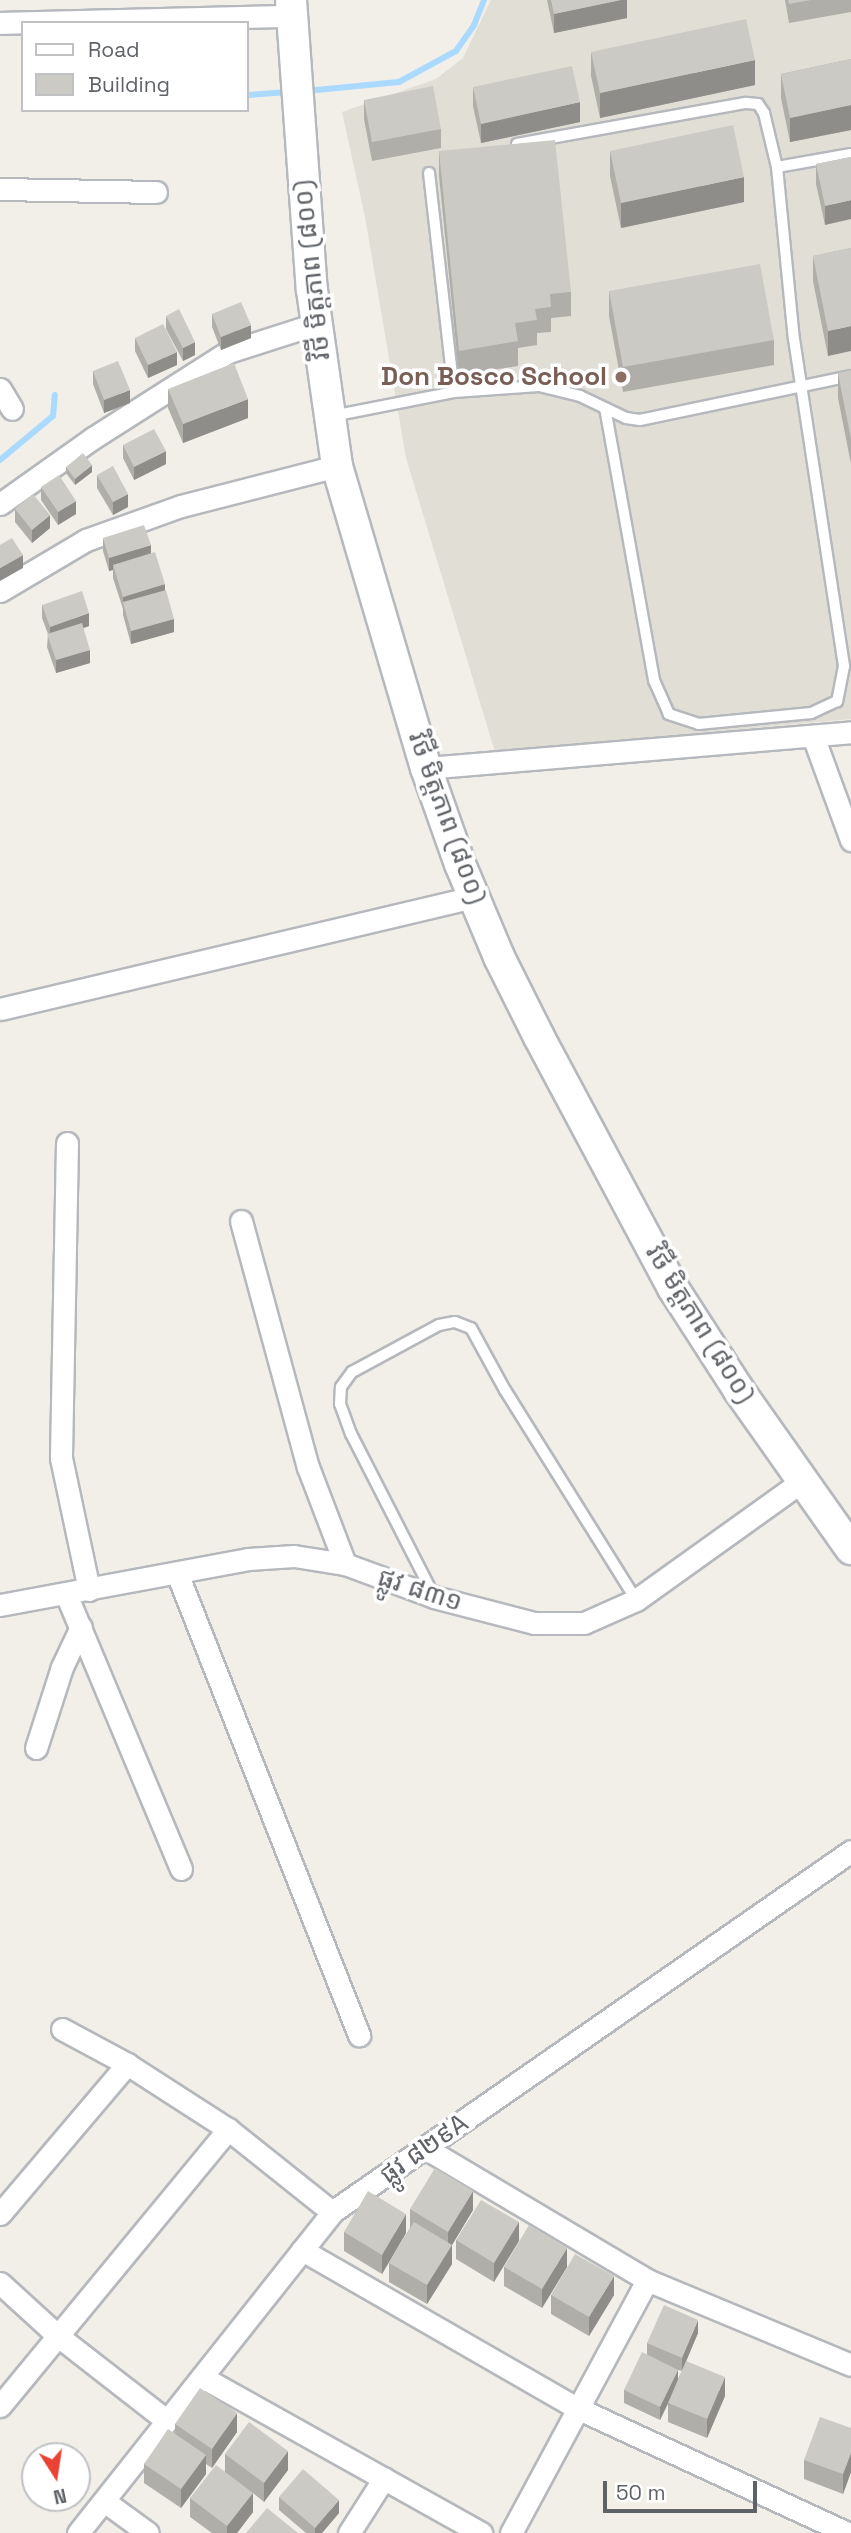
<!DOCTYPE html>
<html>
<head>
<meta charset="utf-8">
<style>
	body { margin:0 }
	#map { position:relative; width:851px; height:2533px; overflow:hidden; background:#f1efe8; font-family:"Space Grotesk","Noto Sans Khmer",sans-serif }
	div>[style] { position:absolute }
	.education>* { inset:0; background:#e1ded6 }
	.stream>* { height:6px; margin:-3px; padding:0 3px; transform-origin:3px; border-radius:3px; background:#aadaff }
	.roads { filter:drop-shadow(2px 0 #b5b8bc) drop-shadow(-2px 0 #b5b8bc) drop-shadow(0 2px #b5b8bc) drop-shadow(0 -2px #b5b8bc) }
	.service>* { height:10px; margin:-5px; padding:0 5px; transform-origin:5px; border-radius:5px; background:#fff }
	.minor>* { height:21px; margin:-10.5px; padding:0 10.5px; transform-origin:10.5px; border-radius:10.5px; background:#fff }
	.secondary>* { height:30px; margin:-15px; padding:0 15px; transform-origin:15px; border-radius:15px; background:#fff }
	.wall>* { inset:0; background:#afaea9 }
	.shaded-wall>* { inset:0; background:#8f8d8a }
	.building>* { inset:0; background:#cccac5 }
	.dots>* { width:19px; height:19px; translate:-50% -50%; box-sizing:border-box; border:4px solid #fff; border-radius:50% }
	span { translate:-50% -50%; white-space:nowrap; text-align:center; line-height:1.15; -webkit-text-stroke:7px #fff; paint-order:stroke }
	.street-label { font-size:26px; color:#5f6368 }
	.education-label { font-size:26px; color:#785e54; font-weight:700 }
	.right { translate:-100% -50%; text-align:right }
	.legend { position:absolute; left:21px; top:21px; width:228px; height:91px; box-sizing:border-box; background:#fff; border:2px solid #bfc1c3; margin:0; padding:9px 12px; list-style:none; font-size:21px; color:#5f6368 }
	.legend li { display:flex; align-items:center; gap:14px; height:35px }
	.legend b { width:35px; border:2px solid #bfc1c3 }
	.north { position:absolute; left:21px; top:2442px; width:70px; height:70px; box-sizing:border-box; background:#fff; border:2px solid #bfc1c3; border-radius:50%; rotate:168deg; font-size:19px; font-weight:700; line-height:28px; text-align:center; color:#5f6368 }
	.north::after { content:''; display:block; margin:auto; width:24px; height:32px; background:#ea4335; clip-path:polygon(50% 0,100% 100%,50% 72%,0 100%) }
	.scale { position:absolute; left:603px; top:2481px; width:154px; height:32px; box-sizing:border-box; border:4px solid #5f6368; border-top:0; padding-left:9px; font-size:21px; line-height:24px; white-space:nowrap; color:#5f6368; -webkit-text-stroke:5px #fff; paint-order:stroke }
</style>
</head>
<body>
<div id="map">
	<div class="education">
		<i style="clip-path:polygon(491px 0,851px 0,851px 719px,495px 752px,406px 458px,365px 217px,342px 112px,436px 79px,463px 58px)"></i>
	</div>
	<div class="stream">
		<i style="left:306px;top:91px;width:93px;rotate:-5.5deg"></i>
		<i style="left:399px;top:82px;width:65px;rotate:-28.5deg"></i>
		<i style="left:456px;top:51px;width:32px;rotate:-55deg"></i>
		<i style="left:474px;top:25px;width:27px;rotate:-68deg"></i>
		<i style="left:248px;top:95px;width:40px;rotate:-4.3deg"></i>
		<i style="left:0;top:460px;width:69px;rotate:-39.7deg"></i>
		<i style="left:53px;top:416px;width:21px;rotate:-85deg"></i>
	</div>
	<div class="roads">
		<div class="service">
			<i style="left:517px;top:144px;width:233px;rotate:-10.2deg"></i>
			<i style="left:746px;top:103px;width:12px;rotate:5deg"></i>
			<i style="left:758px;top:104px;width:11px;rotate:56deg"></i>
			<i style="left:764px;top:113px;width:56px;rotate:76.5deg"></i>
			<i style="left:777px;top:167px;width:173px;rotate:84.4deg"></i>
			<i style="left:794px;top:339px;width:331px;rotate:81.3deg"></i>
			<i style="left:844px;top:666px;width:36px;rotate:101deg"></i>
			<i style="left:837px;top:701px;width:29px;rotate:155deg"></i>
			<i style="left:811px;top:713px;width:113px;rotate:174.4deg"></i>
			<i style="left:699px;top:724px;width:32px;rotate:-162deg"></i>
			<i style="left:669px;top:714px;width:37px;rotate:-114deg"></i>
			<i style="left:654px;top:680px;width:276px;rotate:-100.2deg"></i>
			<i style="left:777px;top:167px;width:75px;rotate:-10deg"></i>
			<i style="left:429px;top:173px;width:220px;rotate:83.5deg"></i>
			<i style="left:332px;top:416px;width:124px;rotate:-11.1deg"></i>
			<i style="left:454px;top:392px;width:85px;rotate:-4deg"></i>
			<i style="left:539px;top:386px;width:42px;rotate:13.7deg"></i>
			<i style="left:580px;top:396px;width:51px;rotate:25.6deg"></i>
			<i style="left:626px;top:418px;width:14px;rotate:8deg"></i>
			<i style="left:640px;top:420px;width:216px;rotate:-11.8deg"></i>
			<i style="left:433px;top:1594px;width:180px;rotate:-117.1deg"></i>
			<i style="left:351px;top:1434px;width:32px;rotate:-110deg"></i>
			<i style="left:340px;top:1404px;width:17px;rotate:-87deg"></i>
			<i style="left:341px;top:1387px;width:19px;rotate:-54deg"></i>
			<i style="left:352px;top:1372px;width:99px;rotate:-28.4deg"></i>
			<i style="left:439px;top:1325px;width:16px;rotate:-11deg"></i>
			<i style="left:455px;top:1322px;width:17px;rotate:21deg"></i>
			<i style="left:471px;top:1328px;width:71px;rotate:61.3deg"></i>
			<i style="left:505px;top:1390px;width:248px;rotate:58deg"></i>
		</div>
		<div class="minor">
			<i style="left:0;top:23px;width:292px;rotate:-1.4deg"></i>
			<i style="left:0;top:189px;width:156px;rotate:1.1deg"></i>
			<i style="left:0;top:389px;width:23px;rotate:59deg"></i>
			<i style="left:0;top:504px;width:114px;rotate:-35.4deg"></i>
			<i style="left:93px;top:438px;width:160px;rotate:-32.5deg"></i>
			<i style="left:228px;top:352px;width:91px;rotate:-17.8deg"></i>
			<i style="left:0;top:591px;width:100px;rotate:-30.7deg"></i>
			<i style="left:86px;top:540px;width:101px;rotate:-19.7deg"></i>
			<i style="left:181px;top:506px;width:161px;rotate:-14.4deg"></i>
			<i style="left:813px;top:736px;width:111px;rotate:69.9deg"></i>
			<i style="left:426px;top:768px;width:427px;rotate:-4.8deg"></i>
			<i style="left:0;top:1009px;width:488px;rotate:-13.3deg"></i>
			<i style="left:67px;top:1143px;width:315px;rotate:91.1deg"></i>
			<i style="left:61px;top:1458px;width:135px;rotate:78deg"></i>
			<i style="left:241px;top:1221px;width:255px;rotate:74.8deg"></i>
			<i style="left:308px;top:1467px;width:104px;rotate:69.1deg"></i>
			<i style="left:177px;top:1573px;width:497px;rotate:68.5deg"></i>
			<i style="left:66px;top:1594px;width:298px;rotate:67.3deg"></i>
			<i style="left:0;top:1605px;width:252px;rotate:-10.5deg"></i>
			<i style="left:248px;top:1559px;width:46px;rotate:-3.7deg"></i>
			<i style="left:294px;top:1556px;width:52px;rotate:8.9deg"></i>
			<i style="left:345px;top:1564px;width:95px;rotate:20.3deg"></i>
			<i style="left:434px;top:1597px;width:103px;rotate:14.6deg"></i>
			<i style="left:534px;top:1623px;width:50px"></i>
			<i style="left:584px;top:1623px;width:57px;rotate:-23.9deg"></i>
			<i style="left:636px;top:1600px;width:204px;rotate:-35.6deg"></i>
			<i style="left:36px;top:1748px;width:85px;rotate:-72.2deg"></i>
			<i style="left:62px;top:1667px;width:44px;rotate:-64.6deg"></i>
			<i style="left:62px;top:2029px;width:74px;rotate:28.3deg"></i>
			<i style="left:127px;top:2064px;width:120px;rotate:32.8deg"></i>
			<i style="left:228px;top:2129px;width:133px;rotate:38.6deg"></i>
			<i style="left:425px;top:2148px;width:258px;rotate:30.7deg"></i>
			<i style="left:647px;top:2280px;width:221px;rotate:22.6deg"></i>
			<i style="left:0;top:2214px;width:197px;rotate:-49.7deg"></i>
			<i style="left:302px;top:2250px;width:319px;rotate:29.9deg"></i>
			<i style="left:579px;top:2409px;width:295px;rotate:24.8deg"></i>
			<i style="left:0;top:2283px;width:79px;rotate:42.4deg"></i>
			<i style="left:58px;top:2336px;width:137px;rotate:37.9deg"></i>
			<i style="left:202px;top:2377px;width:320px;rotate:29.2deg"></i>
			<i style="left:0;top:2406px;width:359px;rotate:-50.5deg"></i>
			<i style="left:104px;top:2501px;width:54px;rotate:36deg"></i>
			<i style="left:78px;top:2533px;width:409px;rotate:-51.6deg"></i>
			<i style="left:332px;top:2212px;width:632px;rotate:-34.82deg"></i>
			<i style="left:349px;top:2533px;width:65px;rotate:-57.5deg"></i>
			<i style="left:511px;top:2533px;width:287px;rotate:-61.7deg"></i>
		</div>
		<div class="secondary">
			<i style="left:291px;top:0;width:291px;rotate:85.9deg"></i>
			<i style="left:312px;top:290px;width:178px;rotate:81.9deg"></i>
			<i style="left:337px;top:466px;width:315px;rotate:73.6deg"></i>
			<i style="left:426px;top:768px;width:102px;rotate:70.5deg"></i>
			<i style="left:460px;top:864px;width:101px;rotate:67.2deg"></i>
			<i style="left:499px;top:957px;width:89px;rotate:63.4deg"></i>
			<i style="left:539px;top:1037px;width:285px;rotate:61.9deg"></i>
			<i style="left:673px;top:1288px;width:120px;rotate:57.2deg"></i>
			<i style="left:738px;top:1389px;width:196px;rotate:54.8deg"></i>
		</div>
	</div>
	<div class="wall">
		<i style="clip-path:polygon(547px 0,627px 0,627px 18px,554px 33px)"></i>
		<i style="clip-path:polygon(785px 0,851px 0,851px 12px,789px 23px)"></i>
		<i style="clip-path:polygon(591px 52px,755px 85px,600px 118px,591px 76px)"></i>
		<i style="clip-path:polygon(851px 59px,851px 130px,790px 142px,781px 98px,781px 74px)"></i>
		<i style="clip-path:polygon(473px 87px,580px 122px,481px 143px,473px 106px)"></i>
		<i style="clip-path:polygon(364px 100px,441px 129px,441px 148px,372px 161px,364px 119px)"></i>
		<i style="clip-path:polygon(439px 151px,571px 292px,571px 316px,551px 318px,551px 332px,537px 333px,537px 345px,518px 348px,518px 366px,459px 375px,439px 176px)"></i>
		<i style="clip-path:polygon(610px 151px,744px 202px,621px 228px,610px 176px)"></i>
		<i style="clip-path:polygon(851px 157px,825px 225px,816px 184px,816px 164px)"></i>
		<i style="clip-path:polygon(851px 248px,828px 356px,813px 281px,813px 256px)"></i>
		<i style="clip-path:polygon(609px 291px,774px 340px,774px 365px,623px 392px,609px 316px)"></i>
		<i style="clip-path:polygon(212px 314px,251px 338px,221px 350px,212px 327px)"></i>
		<i style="clip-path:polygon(166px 316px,195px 355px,183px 361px,166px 329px)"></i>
		<i style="clip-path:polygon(135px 338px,177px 365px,148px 378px,135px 351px)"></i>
		<i style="clip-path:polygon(851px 370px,851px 464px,838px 398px,838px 373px)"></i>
		<i style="clip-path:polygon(93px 371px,130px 403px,104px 413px,93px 384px)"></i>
		<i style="clip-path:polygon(168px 389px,248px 418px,183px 443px,168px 408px)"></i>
		<i style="clip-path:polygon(123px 445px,166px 464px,134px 480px,123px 458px)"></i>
		<i style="clip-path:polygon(66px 467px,92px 472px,75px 485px,66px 473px)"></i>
		<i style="clip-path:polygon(97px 475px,128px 507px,113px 515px,97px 488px)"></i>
		<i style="clip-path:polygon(41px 487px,76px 514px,58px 525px,41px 500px)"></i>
		<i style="clip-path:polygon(15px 509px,50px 528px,32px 543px,15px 522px)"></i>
		<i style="clip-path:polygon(103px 538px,151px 554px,165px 591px,174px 632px,131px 644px,123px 615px,123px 609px,113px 578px,113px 570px,109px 571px,103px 551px)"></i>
		<i style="clip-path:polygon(42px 605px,89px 626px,83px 628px,90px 663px,56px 673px,47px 647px,48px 634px,42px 618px)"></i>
		<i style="clip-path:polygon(410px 2209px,473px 2210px,452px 2245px,452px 2264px,427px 2304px,389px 2282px,389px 2263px,410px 2228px)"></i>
		<i style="clip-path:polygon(519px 2222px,494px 2282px,456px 2259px,456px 2240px)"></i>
		<i style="clip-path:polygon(344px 2232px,406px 2233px,382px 2274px,344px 2251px)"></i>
		<i style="clip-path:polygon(504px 2267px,567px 2267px,542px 2308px,504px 2286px)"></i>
		<i style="clip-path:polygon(551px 2295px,614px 2295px,589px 2336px,551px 2314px)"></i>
		<i style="clip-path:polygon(evenodd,698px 2333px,686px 2361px,725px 2396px,707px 2438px,668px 2422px,668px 2403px,660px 2420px,624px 2403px,624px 2390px,647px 2355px,647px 2343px,698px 2333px,678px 2370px,682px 2371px,678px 2379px,678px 2370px)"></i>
		<i style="clip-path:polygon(175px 2424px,237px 2432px,212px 2468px,206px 2464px,206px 2474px,181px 2508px,144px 2483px,144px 2464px,175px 2434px)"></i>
		<i style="clip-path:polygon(851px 2428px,851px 2472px,843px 2494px,804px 2479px,804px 2460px)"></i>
		<i style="clip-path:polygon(225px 2454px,288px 2470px,264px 2502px,253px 2493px,253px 2512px,237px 2533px,212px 2533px,190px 2517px,190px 2498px,225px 2472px)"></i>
		<i style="clip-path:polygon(279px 2497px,339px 2513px,322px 2533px,306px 2533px,279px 2510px)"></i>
	</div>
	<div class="shaded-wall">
		<i style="clip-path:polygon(621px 0,627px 0,627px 18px,554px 33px,554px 14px)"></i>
		<i style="clip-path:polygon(755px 60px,755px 85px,600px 118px,600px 93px)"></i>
		<i style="clip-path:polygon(580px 102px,580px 122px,481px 143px,481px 124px)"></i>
		<i style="clip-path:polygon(851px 105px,851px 130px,790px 142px,790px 118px)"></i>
		<i style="clip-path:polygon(744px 177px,744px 202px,621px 228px,621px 203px)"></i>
		<i style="clip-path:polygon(851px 200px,851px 219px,825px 225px,825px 206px)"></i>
		<i style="clip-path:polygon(251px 325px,251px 338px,221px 350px,221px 337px)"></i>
		<i style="clip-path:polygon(851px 326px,851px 351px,828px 356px,828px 331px)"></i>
		<i style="clip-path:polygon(195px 342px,195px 355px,183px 361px,183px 348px)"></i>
		<i style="clip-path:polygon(177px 352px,177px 365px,148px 378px,148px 365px)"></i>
		<i style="clip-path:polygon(130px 390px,130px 403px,104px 413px,104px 400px)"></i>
		<i style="clip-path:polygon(248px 399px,248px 418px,183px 443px,183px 424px)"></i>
		<i style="clip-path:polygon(166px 451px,166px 464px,134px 480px,134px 467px)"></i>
		<i style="clip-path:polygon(92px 465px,92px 472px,75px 485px,75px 479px)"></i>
		<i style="clip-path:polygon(128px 494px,128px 507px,113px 515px,113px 502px)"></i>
		<i style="clip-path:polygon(76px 501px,76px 514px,58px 525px,58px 512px)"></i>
		<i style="clip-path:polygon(50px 515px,50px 528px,32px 543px,32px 530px)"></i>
		<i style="clip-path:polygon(151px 545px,151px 558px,113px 565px,113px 570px,109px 571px,109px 558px)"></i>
		<i style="clip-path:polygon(23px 555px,23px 568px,0 581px,0 568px)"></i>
		<i style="clip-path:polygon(165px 584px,165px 597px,123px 602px,123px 610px,123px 597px)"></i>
		<i style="clip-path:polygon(89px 613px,89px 626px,50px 640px,50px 627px)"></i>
		<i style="clip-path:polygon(174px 619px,174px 632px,131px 644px,131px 631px)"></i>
		<i style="clip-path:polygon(90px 650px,90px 663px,56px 673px,56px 660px)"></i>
		<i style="clip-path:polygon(473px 2191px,473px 2210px,452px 2245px,452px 2264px,427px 2304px,427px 2285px,448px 2251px,448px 2232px)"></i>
		<i style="clip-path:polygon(406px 2214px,406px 2233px,382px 2274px,382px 2255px)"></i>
		<i style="clip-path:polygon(519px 2222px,519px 2241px,494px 2282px,494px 2263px)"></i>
		<i style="clip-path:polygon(567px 2248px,567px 2267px,542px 2308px,542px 2289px)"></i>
		<i style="clip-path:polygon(614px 2276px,614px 2295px,589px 2336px,589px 2317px)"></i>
		<i style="clip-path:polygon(698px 2320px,698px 2333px,682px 2371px,682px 2358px)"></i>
		<i style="clip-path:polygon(678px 2370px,678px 2383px,660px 2420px,660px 2407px)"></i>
		<i style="clip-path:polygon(725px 2377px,725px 2396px,707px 2438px,707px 2419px)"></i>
		<i style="clip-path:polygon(237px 2413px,237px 2432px,212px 2468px,212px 2449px)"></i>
		<i style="clip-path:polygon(288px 2451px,288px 2470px,264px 2502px,264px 2483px)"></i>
		<i style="clip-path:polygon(851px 2453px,851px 2472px,843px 2494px,843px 2474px)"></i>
		<i style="clip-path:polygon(206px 2455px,206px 2474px,181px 2508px,181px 2489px)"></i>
		<i style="clip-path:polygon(253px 2493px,253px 2512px,237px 2533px,227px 2533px,227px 2526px)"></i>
		<i style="clip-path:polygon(339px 2500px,339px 2513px,322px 2533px,315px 2533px,315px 2528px)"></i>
	</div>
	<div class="building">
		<i style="clip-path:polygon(551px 0,621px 0,554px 14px)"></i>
		<i style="clip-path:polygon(788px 0,811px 0,789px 4px)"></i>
		<i style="clip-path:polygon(746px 19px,755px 60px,600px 93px,591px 52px)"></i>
		<i style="clip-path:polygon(851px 59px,851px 105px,790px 118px,781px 74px)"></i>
		<i style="clip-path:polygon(572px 66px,580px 102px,481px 124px,473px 87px)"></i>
		<i style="clip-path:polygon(433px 86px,441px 129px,372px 142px,364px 100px)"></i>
		<i style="clip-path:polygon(733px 125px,744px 177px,621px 203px,610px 151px)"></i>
		<i style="clip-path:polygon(555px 140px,571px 292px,550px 294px,551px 307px,535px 309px,537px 320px,515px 323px,518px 341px,459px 351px,439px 151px)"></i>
		<i style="clip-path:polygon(851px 157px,851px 200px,825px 206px,816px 164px)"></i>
		<i style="clip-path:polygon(851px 248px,851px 326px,828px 331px,813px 256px)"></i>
		<i style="clip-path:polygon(760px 264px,774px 340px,623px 367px,609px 291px)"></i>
		<i style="clip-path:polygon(241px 302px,251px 325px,221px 337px,212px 314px)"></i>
		<i style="clip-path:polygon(179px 309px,195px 342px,183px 348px,166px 316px)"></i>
		<i style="clip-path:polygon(163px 324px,177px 352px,148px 365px,135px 338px)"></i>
		<i style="clip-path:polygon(118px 361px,130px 390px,104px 400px,93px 371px)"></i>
		<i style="clip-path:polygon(234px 363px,248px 399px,183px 424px,168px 389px)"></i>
		<i style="clip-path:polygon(851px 370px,851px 439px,838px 373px)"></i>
		<i style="clip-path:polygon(154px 429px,166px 451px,134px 467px,123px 445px)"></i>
		<i style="clip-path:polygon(83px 453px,92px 465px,75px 479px,66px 467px)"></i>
		<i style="clip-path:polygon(113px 466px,128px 494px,113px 502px,97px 475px)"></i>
		<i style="clip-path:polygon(59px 475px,76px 501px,58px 512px,41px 487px)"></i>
		<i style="clip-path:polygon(33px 494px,50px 515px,32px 530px,15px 509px)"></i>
		<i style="clip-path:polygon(144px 525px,151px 545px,109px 558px,103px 538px)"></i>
		<i style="clip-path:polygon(12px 538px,23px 555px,0 568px,0 545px)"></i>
		<i style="clip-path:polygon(155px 552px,165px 584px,123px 597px,113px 565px)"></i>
		<i style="clip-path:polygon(166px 590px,174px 619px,131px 631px,123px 602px)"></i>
		<i style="clip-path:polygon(82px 591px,89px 613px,50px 627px,42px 605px)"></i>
		<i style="clip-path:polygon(82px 623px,90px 650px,56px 660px,47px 634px)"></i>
		<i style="clip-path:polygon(435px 2168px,473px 2191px,448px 2232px,410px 2209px)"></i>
		<i style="clip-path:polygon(368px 2191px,406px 2214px,382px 2255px,344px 2232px)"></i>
		<i style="clip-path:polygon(481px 2200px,519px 2222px,494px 2263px,456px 2240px)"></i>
		<i style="clip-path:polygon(414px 2222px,452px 2245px,427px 2285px,389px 2263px)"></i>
		<i style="clip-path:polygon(529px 2225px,567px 2248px,542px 2289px,504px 2267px)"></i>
		<i style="clip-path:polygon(575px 2254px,614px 2276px,589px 2317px,551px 2295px)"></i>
		<i style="clip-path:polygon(664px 2305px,698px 2320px,682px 2358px,647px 2343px)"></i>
		<i style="clip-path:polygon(642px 2352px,678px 2370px,660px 2407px,624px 2390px)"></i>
		<i style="clip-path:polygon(686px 2361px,725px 2377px,707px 2419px,668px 2403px)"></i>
		<i style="clip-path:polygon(200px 2388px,237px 2413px,212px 2449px,175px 2424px)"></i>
		<i style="clip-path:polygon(820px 2417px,851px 2428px,851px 2453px,843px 2474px,804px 2460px)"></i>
		<i style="clip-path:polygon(249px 2422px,288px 2451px,264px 2483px,225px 2454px)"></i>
		<i style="clip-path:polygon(168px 2429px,206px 2455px,181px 2489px,144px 2464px)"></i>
		<i style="clip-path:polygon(216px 2465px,253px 2493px,227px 2526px,190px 2498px)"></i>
		<i style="clip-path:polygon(303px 2469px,339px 2500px,315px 2528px,279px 2497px)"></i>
		<i style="clip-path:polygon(267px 2508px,298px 2533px,246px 2533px)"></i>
	</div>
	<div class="dots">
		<i style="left:621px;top:377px;background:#8d6e63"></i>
	</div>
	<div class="street-label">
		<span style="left:312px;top:270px;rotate:-96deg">វិថី មិត្តភាព (៨០០)</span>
		<span style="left:447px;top:818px;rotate:70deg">វិថី មិត្តភាព (៨០០)</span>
		<span style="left:700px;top:1324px;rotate:58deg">វិថី មិត្តភាព (៨០០)</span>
		<span style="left:420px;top:1590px;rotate:18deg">ផ្លូវ ៨៣១</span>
		<span style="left:424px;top:2149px;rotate:-35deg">ផ្លូវ ៨២៩A</span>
	</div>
	<div class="education-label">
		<span class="right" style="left:607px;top:377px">Don Bosco School</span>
	</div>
	<ul class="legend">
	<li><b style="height:9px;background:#fff"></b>Road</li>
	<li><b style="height:19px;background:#cccac5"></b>Building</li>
	</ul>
	<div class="north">N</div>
	<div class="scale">50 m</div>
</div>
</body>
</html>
